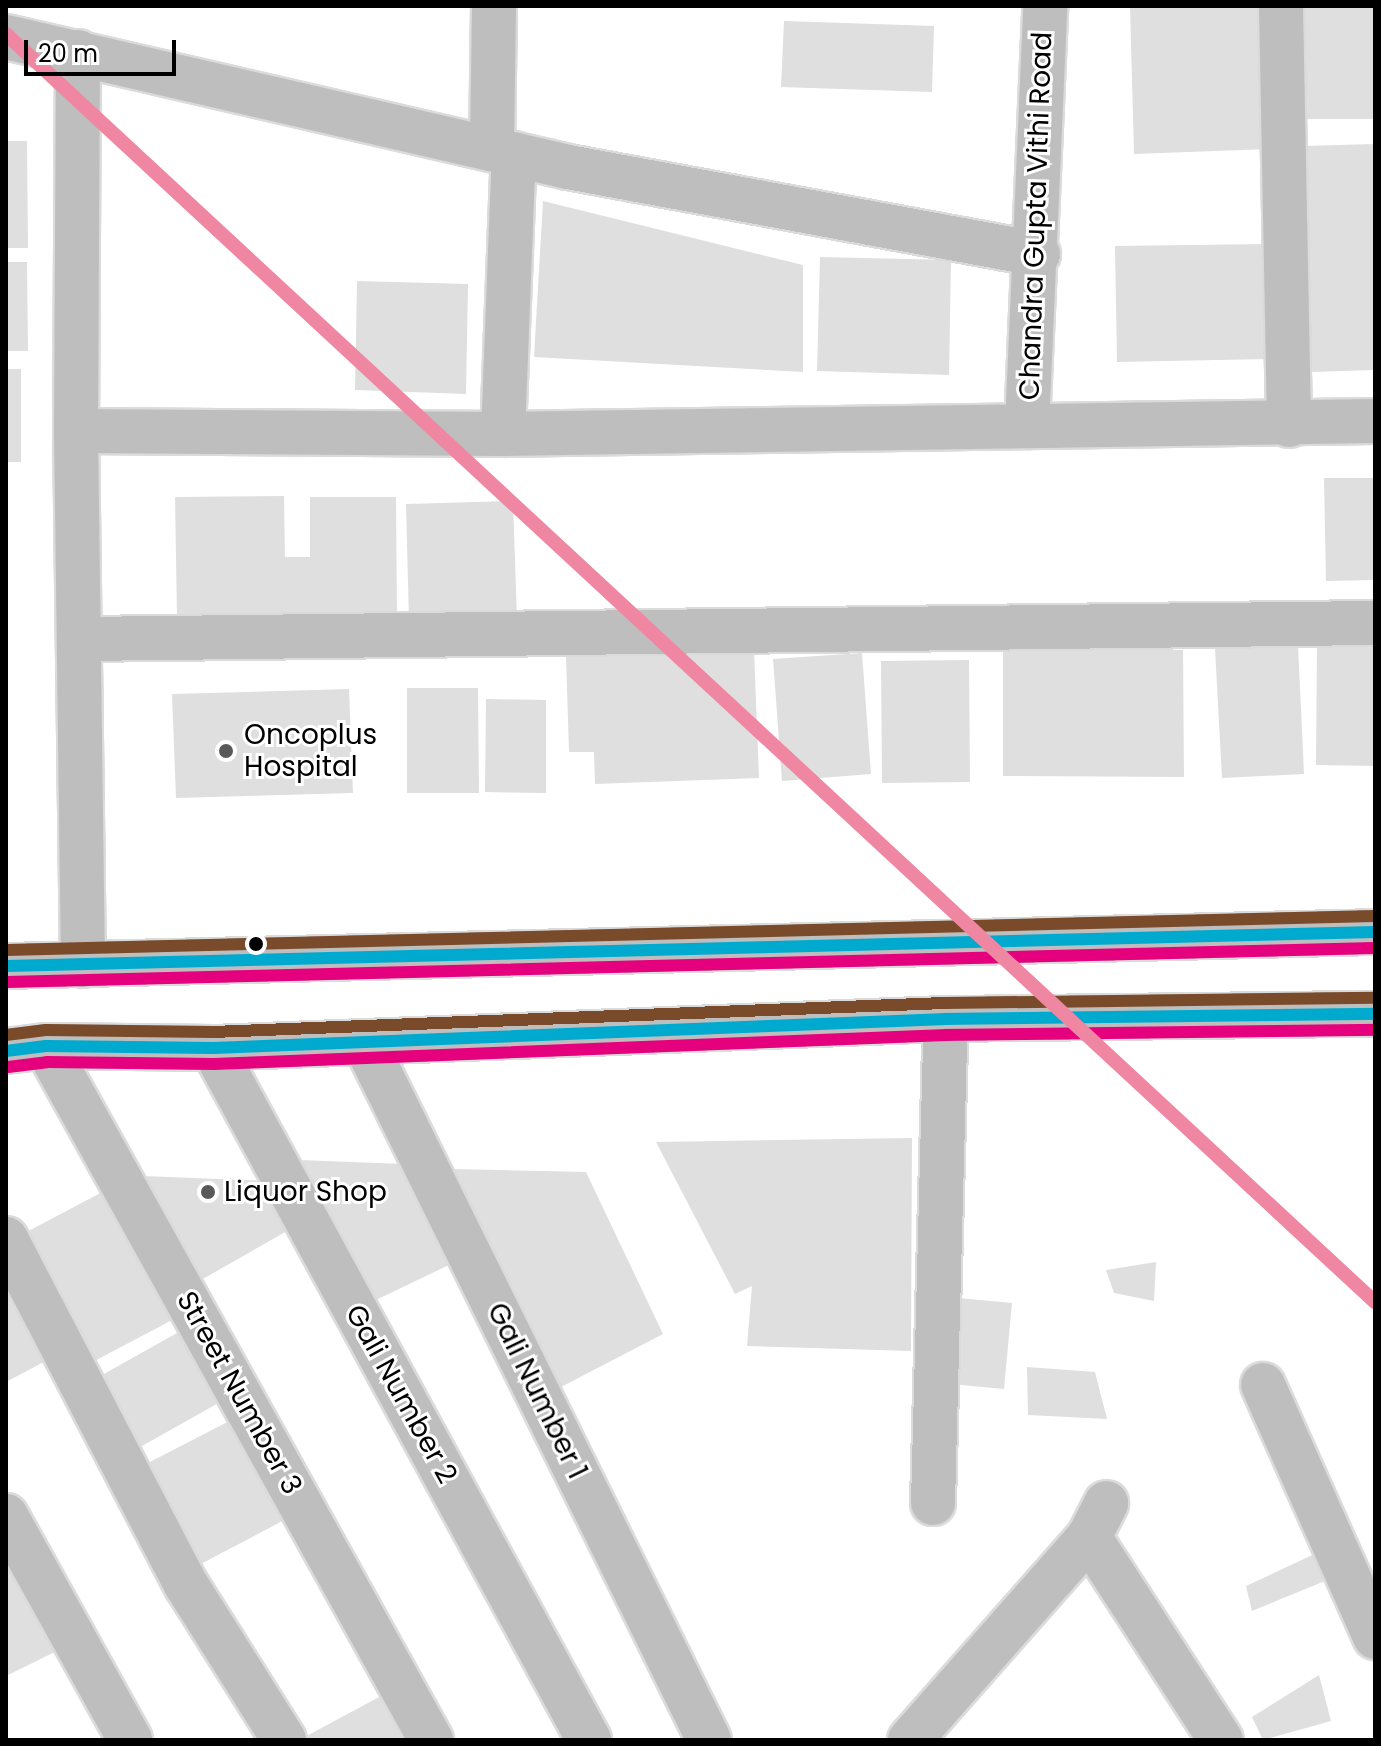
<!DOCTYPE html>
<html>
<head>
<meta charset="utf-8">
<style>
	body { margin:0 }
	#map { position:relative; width:1381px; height:1746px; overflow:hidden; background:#fff; font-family:Poppins,sans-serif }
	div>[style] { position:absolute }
	.building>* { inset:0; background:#dfdfdf }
	.roads { filter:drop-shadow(2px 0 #dbdbdb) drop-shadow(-2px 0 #dbdbdb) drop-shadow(0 2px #dbdbdb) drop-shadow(0 -2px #dbdbdb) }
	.minor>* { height:44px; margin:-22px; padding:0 22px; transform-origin:22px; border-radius:22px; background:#bebebe }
	.major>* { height:44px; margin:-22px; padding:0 22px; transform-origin:22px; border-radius:22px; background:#bebebe }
	.bus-1>* { height:12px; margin:-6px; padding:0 6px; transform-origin:6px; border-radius:6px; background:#00a9ce }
	.bus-2>* { height:12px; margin:-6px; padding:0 6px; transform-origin:6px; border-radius:6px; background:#e5007d }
	.bus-3>* { height:12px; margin:-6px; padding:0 6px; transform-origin:6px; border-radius:6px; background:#7a4b2a }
	.metro-1>* { height:14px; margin:-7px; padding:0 7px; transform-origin:7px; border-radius:7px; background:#ef87a3 }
	.dots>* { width:22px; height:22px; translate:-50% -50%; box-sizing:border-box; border:4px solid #fff; border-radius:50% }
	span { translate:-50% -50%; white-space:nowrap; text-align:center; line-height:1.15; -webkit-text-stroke:6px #fff; paint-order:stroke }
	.street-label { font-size:28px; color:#000 }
	.poi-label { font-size:28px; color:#000 }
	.left { translate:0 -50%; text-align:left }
	.frame { position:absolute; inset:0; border:8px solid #000; pointer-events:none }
	.scale { position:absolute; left:24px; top:40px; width:152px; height:36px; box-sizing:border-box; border:4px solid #000; border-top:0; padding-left:10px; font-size:24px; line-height:28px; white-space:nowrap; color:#000; -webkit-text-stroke:6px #fff; paint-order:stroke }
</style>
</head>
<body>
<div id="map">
	<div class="building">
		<i style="clip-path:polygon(1130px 6px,1264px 6px,1269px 149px,1134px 154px)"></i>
		<i style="clip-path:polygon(1302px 6px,1375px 6px,1375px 119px,1303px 119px)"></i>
		<i style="clip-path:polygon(784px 21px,934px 26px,932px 92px,781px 87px)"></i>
		<i style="clip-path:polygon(6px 141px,27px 141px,28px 248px,6px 248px)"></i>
		<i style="clip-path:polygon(1375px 144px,1375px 370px,1310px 372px,1303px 146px)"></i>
		<i style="clip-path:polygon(543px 201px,803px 265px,803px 372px,534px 357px)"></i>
		<i style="clip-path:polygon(1266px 244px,1268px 359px,1117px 362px,1115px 246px)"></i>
		<i style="clip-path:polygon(820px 257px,951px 260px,949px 375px,817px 371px)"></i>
		<i style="clip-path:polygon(6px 262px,27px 262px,28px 351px,6px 351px)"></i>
		<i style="clip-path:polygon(357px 281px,468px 284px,466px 394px,355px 390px)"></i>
		<i style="clip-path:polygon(6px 369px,21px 369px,21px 462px,6px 462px)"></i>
		<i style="clip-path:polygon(1324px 478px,1375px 478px,1375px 580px,1326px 581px)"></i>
		<i style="clip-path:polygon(284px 496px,285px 557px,310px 557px,310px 497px,396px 497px,397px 618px,177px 619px,175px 497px)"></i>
		<i style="clip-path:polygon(513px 501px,517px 619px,409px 621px,406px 504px)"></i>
		<i style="clip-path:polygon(1298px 645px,1304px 774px,1222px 778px,1215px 649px)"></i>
		<i style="clip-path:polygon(1317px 645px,1375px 645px,1375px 766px,1316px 765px)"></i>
		<i style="clip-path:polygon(754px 649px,759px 778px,595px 784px,594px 752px,569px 752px,566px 656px)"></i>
		<i style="clip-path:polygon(1003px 650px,1183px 650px,1184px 777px,1003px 776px)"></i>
		<i style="clip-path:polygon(862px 653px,871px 774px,782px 781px,773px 659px)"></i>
		<i style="clip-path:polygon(969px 660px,970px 782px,882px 783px,881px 661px)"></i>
		<i style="clip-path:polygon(407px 688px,478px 688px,479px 793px,407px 793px)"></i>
		<i style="clip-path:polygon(349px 689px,353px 793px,176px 798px,172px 694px)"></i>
		<i style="clip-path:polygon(486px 699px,546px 700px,546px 793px,485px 792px)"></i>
		<i style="clip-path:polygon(912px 1138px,911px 1351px,747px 1346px,752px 1286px,735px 1294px,656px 1142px)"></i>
		<i style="clip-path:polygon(299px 1160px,404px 1164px,453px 1263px,376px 1300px)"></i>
		<i style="clip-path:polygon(452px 1169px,586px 1172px,663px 1334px,561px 1387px)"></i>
		<i style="clip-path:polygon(143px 1176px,266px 1181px,287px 1231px,201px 1280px)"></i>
		<i style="clip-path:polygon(108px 1189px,176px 1318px,85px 1366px,17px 1237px)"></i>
		<i style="clip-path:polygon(6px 1261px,57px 1355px,6px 1382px)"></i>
		<i style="clip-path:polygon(1156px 1262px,1154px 1301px,1114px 1293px,1106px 1270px)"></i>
		<i style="clip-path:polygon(948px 1297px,1012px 1303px,1004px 1389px,940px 1383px)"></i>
		<i style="clip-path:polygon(193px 1324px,231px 1396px,133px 1451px,95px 1379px)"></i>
		<i style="clip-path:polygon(1027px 1367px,1095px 1372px,1107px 1419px,1028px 1415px)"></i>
		<i style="clip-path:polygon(241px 1415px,290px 1517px,197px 1566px,142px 1466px)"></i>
		<i style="clip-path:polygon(1334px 1545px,1342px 1574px,1252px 1611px,1246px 1586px)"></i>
		<i style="clip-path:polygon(22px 1561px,65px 1647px,6px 1676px,6px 1569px)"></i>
		<i style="clip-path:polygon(1319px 1675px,1331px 1721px,1263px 1740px,1252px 1717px)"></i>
		<i style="clip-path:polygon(396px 1688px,419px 1732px,403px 1740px,299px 1740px)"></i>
	</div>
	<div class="roads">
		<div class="minor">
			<i style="left:1281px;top:6px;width:419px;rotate:88.9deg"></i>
			<i style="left:6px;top:37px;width:577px;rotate:13.02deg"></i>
			<i style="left:568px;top:167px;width:478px;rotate:10.5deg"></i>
			<i style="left:78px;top:52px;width:379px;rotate:90.3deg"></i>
			<i style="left:76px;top:431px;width:534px;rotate:89.25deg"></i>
			<i style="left:492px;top:149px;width:143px;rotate:-89.2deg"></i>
			<i style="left:1027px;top:426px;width:420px;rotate:-87.5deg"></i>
			<i style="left:76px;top:431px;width:427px;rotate:0.4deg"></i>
			<i style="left:503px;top:434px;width:872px;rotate:-0.85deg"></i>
			<i style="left:503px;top:434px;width:280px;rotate:-87.8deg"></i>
			<i style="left:82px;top:639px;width:1293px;rotate:-0.71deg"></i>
			<i style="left:365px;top:1043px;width:777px;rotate:63.73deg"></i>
			<i style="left:46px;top:1046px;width:794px;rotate:60.98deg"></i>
			<i style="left:213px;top:1048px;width:788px;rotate:61.48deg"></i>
			<i style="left:6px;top:1239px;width:391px;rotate:62.5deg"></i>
			<i style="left:187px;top:1586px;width:182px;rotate:57.8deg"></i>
			<i style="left:1263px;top:1385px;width:276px;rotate:66deg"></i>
			<i style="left:933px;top:1503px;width:484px;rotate:-88.5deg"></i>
			<i style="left:6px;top:1516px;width:256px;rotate:61deg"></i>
			<i style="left:1089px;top:1537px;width:242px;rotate:57deg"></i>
			<i style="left:910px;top:1740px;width:271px;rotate:-48.6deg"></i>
			<i style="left:1089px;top:1537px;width:38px;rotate:-63deg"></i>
		</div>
		<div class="major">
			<i style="left:6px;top:966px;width:1369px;rotate:-1.42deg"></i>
			<i style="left:6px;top:1051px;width:40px;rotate:-7.1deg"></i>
			<i style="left:46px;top:1046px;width:167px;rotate:0.7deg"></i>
			<i style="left:213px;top:1048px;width:734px;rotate:-2.27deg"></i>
			<i style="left:946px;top:1019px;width:429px;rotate:-0.7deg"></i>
		</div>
	</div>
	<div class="bus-1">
		<i style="left:6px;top:966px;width:1369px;rotate:-1.42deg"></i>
		<i style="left:6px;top:1051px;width:40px;rotate:-7.1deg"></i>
		<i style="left:46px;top:1046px;width:167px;rotate:0.7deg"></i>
		<i style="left:213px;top:1048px;width:734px;rotate:-2.27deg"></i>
		<i style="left:946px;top:1019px;width:429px;rotate:-0.7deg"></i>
	</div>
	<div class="bus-2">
		<i style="left:6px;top:982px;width:1369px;rotate:-1.42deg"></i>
		<i style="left:8px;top:1067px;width:39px;rotate:-7deg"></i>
		<i style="left:47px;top:1062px;width:167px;rotate:0.7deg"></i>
		<i style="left:214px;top:1064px;width:733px;rotate:-2.27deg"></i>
		<i style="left:946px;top:1035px;width:429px;rotate:-0.7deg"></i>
	</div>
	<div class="bus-3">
		<i style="left:6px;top:950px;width:1369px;rotate:-1.42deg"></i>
		<i style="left:6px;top:1035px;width:40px;rotate:-7.1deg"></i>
		<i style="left:46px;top:1030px;width:167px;rotate:0.7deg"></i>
		<i style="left:213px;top:1032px;width:733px;rotate:-2.27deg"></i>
		<i style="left:945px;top:1003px;width:430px;rotate:-0.7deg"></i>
	</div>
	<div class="metro-1">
		<i style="left:6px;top:34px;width:1866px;rotate:42.81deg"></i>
	</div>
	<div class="dots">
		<i style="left:226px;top:751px;background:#595959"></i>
		<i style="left:256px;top:944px;background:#000"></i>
		<i style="left:208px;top:1192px;background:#595959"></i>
	</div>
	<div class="street-label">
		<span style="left:1036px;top:216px;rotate:-88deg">Chandra Gupta Vithi Road</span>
		<span style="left:537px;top:1391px;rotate:64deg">Gali Number 1</span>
		<span style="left:239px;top:1393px;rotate:61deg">Street Number 3</span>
		<span style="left:401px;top:1394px;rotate:61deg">Gali Number 2</span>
	</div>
	<div class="poi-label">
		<span class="left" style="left:244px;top:751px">Oncoplus<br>Hospital</span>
		<span class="left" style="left:224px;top:1192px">Liquor Shop</span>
	</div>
	<div class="frame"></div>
	<div class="scale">20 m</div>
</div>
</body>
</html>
